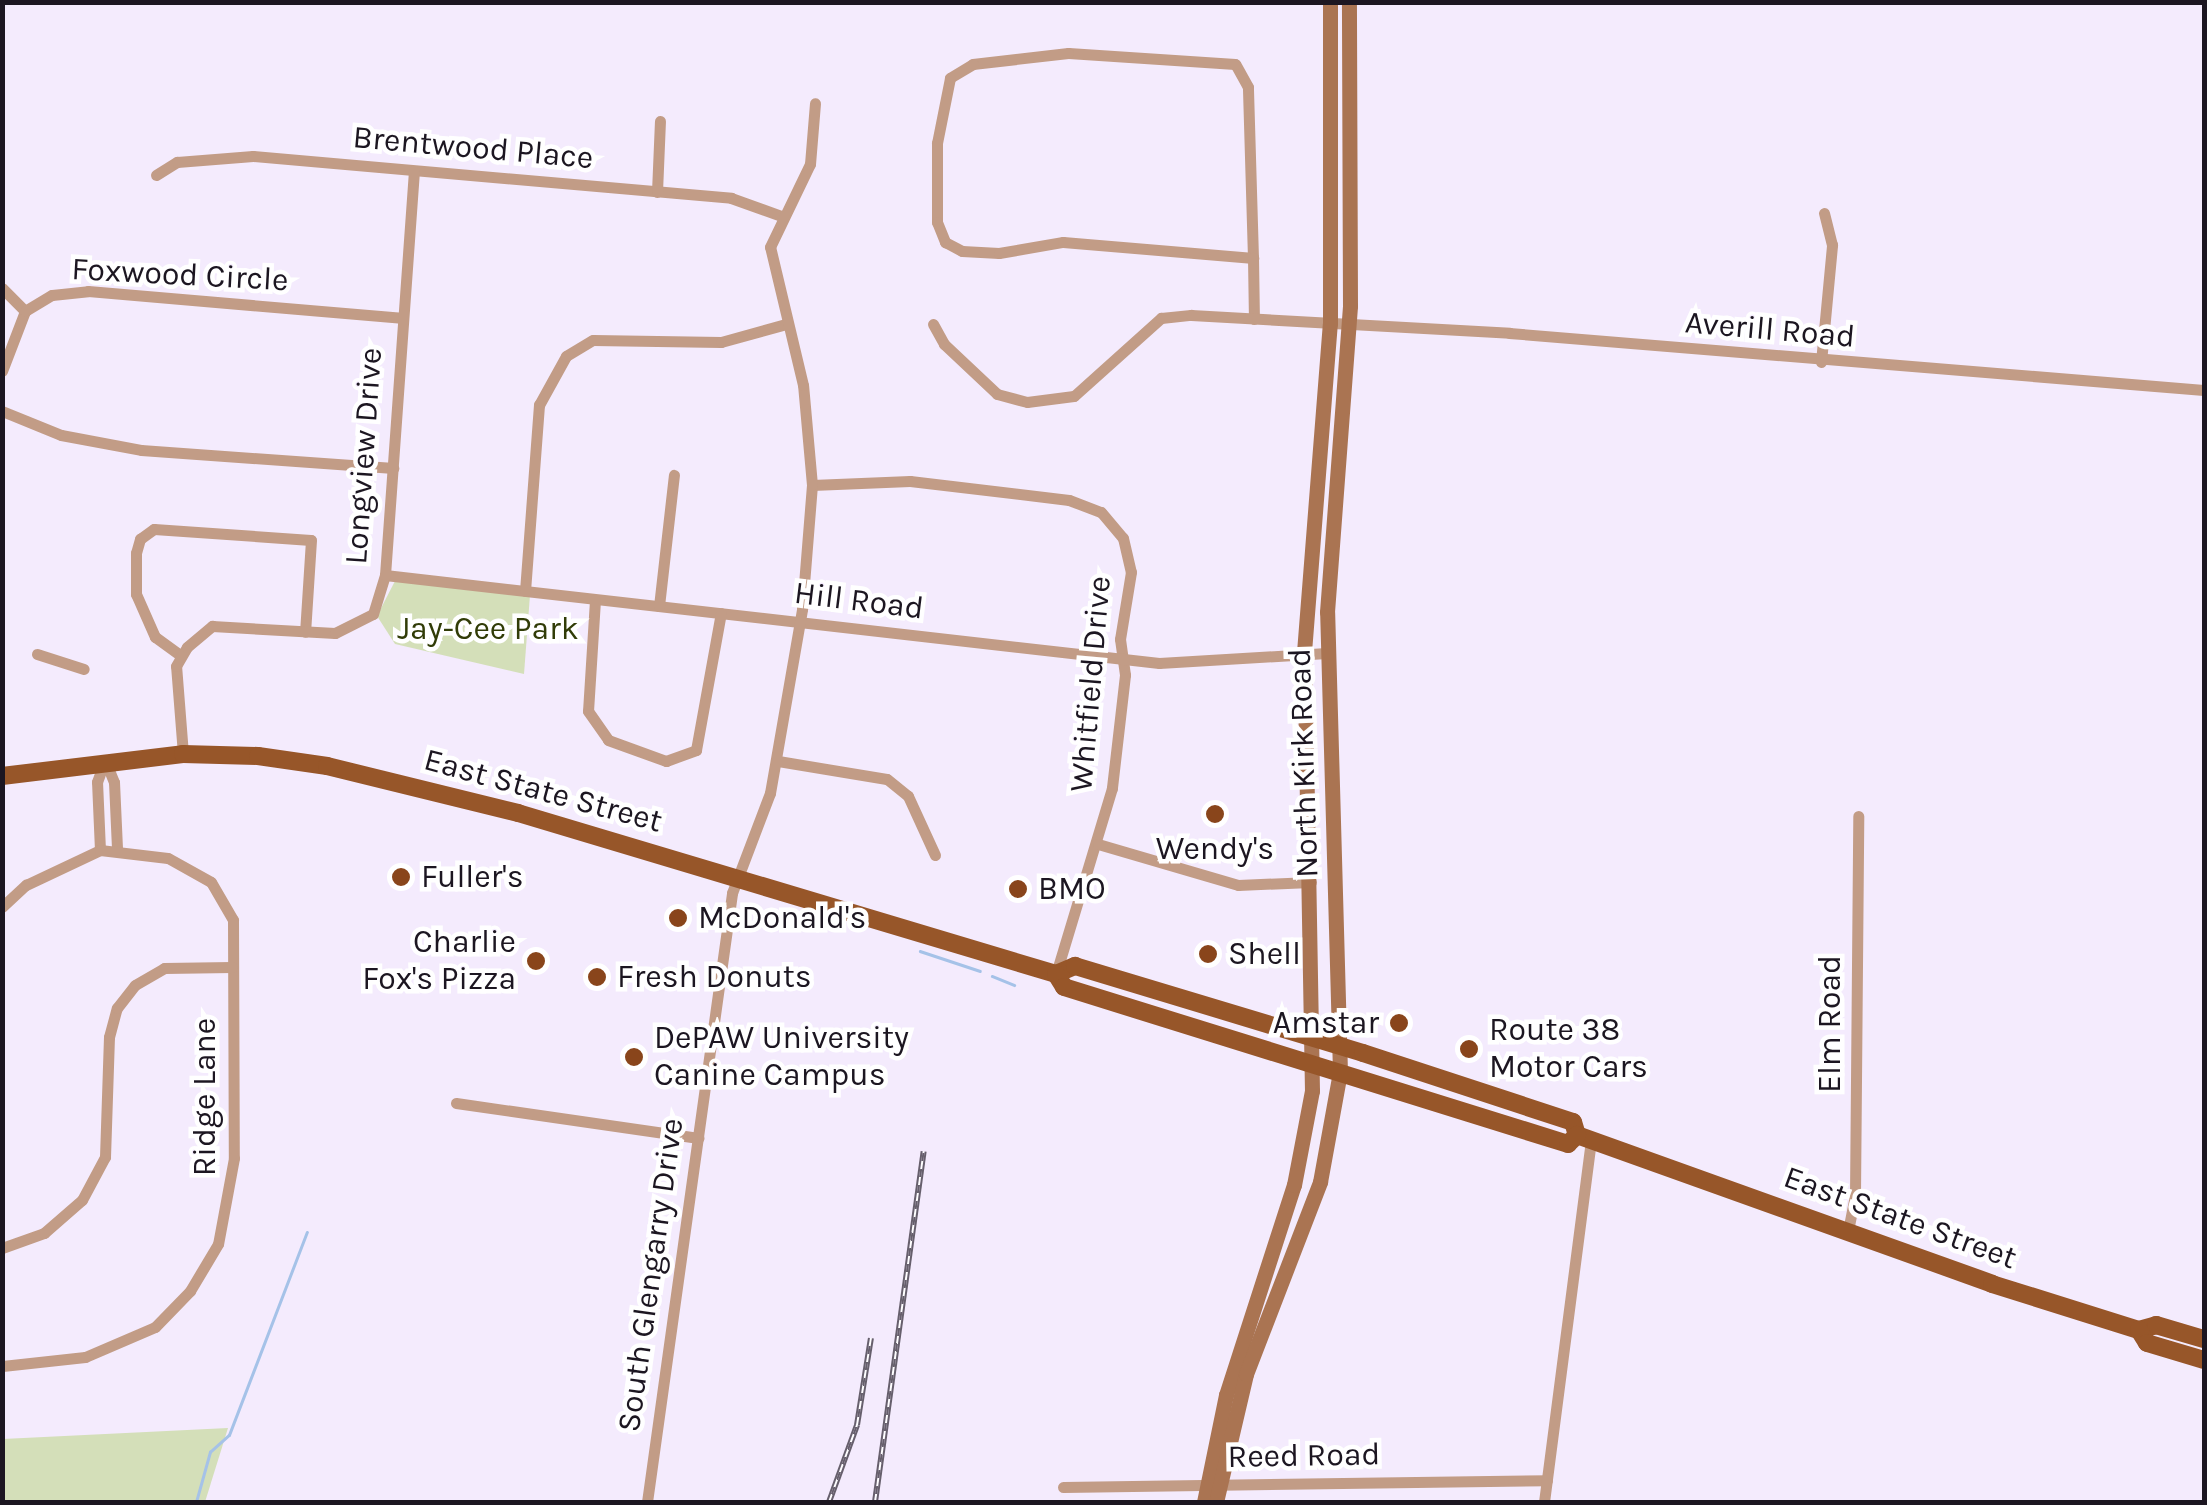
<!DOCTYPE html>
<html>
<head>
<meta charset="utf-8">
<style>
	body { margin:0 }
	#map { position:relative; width:2207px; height:1505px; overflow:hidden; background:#f4ebfd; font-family:Karla,sans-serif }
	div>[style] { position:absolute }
	.green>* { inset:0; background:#d4dfb9 }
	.stream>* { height:2.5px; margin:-1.25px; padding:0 1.25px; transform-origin:1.25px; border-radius:1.25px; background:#a5c2e8 }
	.street>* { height:11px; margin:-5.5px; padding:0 5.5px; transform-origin:5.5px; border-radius:5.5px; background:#c29c86 }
	.secondary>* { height:15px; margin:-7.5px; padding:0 7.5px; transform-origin:7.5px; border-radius:7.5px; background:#aa7452 }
	.primary>* { height:18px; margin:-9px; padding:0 9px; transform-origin:9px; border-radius:9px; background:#975629 }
	.rail>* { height:6px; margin-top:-3px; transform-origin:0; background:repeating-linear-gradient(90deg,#fff 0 8px,#665f6c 0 16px); box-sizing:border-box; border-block:2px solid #665f6c }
	.dots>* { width:28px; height:28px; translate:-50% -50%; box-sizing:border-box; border:5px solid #fff; border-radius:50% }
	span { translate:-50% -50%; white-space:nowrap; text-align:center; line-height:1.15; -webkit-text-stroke:9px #fff; paint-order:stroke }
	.street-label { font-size:32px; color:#1c1621 }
	.park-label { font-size:32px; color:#313c07 }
	.poi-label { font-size:32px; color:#1c1621 }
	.left { translate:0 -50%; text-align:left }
	.right { translate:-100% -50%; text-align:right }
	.frame { position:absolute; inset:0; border:5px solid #1c1621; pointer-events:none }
</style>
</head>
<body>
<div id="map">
	<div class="green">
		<i style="clip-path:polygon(395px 581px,530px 595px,524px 674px,395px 644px,377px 616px)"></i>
		<i style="clip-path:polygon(228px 1428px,205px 1502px,3px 1502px,3px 1439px)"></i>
	</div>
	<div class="stream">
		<i style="left:920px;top:951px;width:63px;rotate:18.4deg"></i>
		<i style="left:992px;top:976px;width:24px;rotate:22deg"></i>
		<i style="left:196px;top:1502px;width:52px;rotate:-74.4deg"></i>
		<i style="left:210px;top:1452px;width:25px;rotate:-42deg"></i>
		<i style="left:229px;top:1435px;width:217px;rotate:-69deg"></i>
	</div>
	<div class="street">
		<i style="left:156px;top:175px;width:25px;rotate:-32deg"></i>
		<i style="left:177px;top:162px;width:76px;rotate:-4.5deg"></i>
		<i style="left:253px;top:156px;width:480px;rotate:5deg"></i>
		<i style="left:731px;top:198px;width:56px;rotate:19.7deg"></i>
		<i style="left:657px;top:192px;width:71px;rotate:-87.6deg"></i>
		<i style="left:1253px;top:258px;width:171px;rotate:-91.7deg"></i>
		<i style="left:1248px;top:87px;width:26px;rotate:-119deg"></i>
		<i style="left:1235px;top:64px;width:167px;rotate:-176.2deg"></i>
		<i style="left:1068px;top:53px;width:96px;rotate:173.4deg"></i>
		<i style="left:973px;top:64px;width:27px;rotate:149deg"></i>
		<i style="left:950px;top:78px;width:66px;rotate:101.3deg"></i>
		<i style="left:937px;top:143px;width:79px;rotate:90deg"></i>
		<i style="left:937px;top:222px;width:22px;rotate:68deg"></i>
		<i style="left:945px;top:242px;width:19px;rotate:28deg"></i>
		<i style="left:962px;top:251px;width:37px;rotate:3deg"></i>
		<i style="left:999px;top:253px;width:65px;rotate:-9.8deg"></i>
		<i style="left:1063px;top:242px;width:191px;rotate:4.8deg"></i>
		<i style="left:1253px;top:258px;width:61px;rotate:89.1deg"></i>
		<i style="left:2px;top:288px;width:33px;rotate:45deg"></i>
		<i style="left:933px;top:324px;width:23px;rotate:61deg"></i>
		<i style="left:944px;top:344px;width:73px;rotate:43.3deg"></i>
		<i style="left:997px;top:394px;width:31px;rotate:15deg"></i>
		<i style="left:1027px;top:402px;width:47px;rotate:-7.3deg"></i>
		<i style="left:1074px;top:396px;width:117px;rotate:-41.9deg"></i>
		<i style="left:1161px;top:318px;width:30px;rotate:-6deg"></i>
		<i style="left:1191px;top:315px;width:319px;rotate:3.2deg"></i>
		<i style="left:1509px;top:333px;width:697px;rotate:4.69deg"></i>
		<i style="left:1821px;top:362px;width:118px;rotate:-84.6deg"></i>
		<i style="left:1832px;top:245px;width:33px;rotate:-104deg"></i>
		<i style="left:2px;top:371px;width:64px;rotate:-69deg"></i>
		<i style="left:25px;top:311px;width:31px;rotate:-31deg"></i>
		<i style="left:52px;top:295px;width:36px;rotate:-6deg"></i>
		<i style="left:88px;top:291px;width:314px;rotate:4.9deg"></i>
		<i style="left:2px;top:411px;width:64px;rotate:22.1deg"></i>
		<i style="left:61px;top:435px;width:81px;rotate:10.6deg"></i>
		<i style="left:141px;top:450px;width:253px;rotate:4.1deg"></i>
		<i style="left:812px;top:485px;width:98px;rotate:-2.3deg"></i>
		<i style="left:910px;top:481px;width:160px;rotate:6.8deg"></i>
		<i style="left:1069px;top:500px;width:34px;rotate:21deg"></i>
		<i style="left:1101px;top:512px;width:34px;rotate:50deg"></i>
		<i style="left:1123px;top:538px;width:35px;rotate:77deg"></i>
		<i style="left:1131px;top:572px;width:68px;rotate:99.3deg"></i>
		<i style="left:1120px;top:639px;width:36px;rotate:82deg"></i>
		<i style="left:1125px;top:675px;width:114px;rotate:96.6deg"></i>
		<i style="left:1112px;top:788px;width:194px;rotate:106.8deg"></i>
		<i style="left:385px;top:575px;width:779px;rotate:6.49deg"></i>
		<i style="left:1159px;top:663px;width:168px;rotate:-3.4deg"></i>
		<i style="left:525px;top:591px;width:187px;rotate:-85.7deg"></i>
		<i style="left:539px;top:405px;width:56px;rotate:-61.1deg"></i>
		<i style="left:566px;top:356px;width:31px;rotate:-31deg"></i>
		<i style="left:593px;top:340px;width:128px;rotate:0.9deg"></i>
		<i style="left:721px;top:342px;width:67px;rotate:-15.5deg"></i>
		<i style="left:595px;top:600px;width:111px;rotate:93.6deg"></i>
		<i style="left:588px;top:711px;width:35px;rotate:55deg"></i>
		<i style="left:608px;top:740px;width:62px;rotate:19.9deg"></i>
		<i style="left:666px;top:761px;width:32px;rotate:-20deg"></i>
		<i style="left:696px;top:750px;width:139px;rotate:-79.7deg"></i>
		<i style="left:659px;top:606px;width:132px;rotate:-83.5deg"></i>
		<i style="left:37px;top:654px;width:49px;rotate:17.7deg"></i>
		<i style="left:180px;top:655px;width:31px;rotate:-144deg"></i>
		<i style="left:155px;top:637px;width:47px;rotate:-113.8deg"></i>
		<i style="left:136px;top:594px;width:41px;rotate:-90deg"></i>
		<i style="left:136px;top:553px;width:15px;rotate:-74deg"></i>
		<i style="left:140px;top:539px;width:17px;rotate:-36deg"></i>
		<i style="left:154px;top:529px;width:157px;rotate:4deg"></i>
		<i style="left:311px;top:540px;width:92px;rotate:93.7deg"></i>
		<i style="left:183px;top:754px;width:88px;rotate:-94.5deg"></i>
		<i style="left:176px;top:666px;width:22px;rotate:-60deg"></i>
		<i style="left:187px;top:647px;width:33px;rotate:-40deg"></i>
		<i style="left:212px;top:626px;width:123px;rotate:3.3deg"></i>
		<i style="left:335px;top:633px;width:42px;rotate:-26.6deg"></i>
		<i style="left:373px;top:614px;width:41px;rotate:-72.9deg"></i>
		<i style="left:385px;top:575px;width:405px;rotate:-85.9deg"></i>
		<i style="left:105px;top:760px;width:24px;rotate:68deg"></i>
		<i style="left:114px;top:782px;width:67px;rotate:87.4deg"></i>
		<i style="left:778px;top:761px;width:110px;rotate:9.4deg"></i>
		<i style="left:887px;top:779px;width:27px;rotate:39deg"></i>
		<i style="left:908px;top:796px;width:65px;rotate:65.4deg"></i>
		<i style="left:1098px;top:844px;width:146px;rotate:16.3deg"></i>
		<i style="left:1238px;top:885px;width:73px;rotate:-2.4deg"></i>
		<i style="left:100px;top:850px;width:68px;rotate:-92.5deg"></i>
		<i style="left:97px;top:782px;width:23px;rotate:-70deg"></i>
		<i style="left:2px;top:907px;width:33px;rotate:-43deg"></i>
		<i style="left:26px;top:885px;width:82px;rotate:-25.3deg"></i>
		<i style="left:100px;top:850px;width:68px;rotate:6.7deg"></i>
		<i style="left:168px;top:858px;width:49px;rotate:29.2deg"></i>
		<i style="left:211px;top:882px;width:44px;rotate:59.9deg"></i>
		<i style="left:233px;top:920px;width:238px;rotate:89.8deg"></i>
		<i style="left:234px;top:1158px;width:87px;rotate:100.5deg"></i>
		<i style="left:218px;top:1244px;width:55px;rotate:120.8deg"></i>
		<i style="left:190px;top:1291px;width:50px;rotate:134.2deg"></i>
		<i style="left:155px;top:1327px;width:76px;rotate:156.8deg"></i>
		<i style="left:85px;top:1357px;width:83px;rotate:173.8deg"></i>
		<i style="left:456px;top:1103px;width:245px;rotate:8.2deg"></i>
		<i style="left:1848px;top:1231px;width:37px;rotate:-79deg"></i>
		<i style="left:1855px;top:1195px;width:379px;rotate:-89.5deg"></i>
		<i style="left:2px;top:1248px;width:45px;rotate:-19.7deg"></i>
		<i style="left:44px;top:1233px;width:50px;rotate:-41deg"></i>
		<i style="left:82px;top:1200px;width:49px;rotate:-61.9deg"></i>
		<i style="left:105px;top:1157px;width:120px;rotate:-88.1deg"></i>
		<i style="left:109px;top:1037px;width:30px;rotate:-75deg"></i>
		<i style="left:117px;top:1008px;width:29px;rotate:-52deg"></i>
		<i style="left:135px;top:985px;width:34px;rotate:-30deg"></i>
		<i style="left:164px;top:968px;width:68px;rotate:-0.8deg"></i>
		<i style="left:1063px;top:1487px;width:484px;rotate:-0.8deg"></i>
		<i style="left:647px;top:1502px;width:615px;rotate:-82.05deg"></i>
		<i style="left:732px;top:893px;width:107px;rotate:-69.2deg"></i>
		<i style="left:770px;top:793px;width:187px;rotate:-80.1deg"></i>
		<i style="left:802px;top:609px;width:124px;rotate:-85.4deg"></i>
		<i style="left:812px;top:485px;width:100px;rotate:-95.1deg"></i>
		<i style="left:803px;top:385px;width:142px;rotate:-103.4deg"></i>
		<i style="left:770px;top:247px;width:92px;rotate:-64.3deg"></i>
		<i style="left:810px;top:164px;width:61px;rotate:-85.3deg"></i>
		<i style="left:1544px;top:1502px;width:365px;rotate:-82.6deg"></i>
	</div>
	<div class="secondary">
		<i style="left:1204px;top:1502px;width:109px;rotate:-78.4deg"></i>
		<i style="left:1226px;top:1395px;width:221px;rotate:-72.1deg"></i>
		<i style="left:1294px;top:1185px;width:96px;rotate:-79.2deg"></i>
		<i style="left:1312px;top:1091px;width:439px;rotate:-91deg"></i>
		<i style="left:1304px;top:652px;width:329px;rotate:-85.5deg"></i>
		<i style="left:1330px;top:324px;width:322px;rotate:-90deg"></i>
		<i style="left:1216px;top:1502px;width:131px;rotate:-76.8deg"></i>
		<i style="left:1246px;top:1374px;width:206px;rotate:-68.9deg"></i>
		<i style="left:1320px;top:1182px;width:112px;rotate:-79.7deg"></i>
		<i style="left:1340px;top:1072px;width:460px;rotate:-91.6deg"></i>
		<i style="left:1327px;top:612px;width:307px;rotate:-85.7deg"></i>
		<i style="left:1350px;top:306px;width:304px;rotate:-90.2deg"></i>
	</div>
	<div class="primary">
		<i style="left:2px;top:776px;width:182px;rotate:-6.9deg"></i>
		<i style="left:183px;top:754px;width:75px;rotate:1.5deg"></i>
		<i style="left:258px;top:756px;width:70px;rotate:8.2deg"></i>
		<i style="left:327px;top:766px;width:197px;rotate:13.8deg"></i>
		<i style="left:518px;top:813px;width:562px;rotate:16.66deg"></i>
		<i style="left:1056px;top:974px;width:21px;rotate:-23deg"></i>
		<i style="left:1075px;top:966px;width:301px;rotate:16.8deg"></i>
		<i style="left:1363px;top:1053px;width:221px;rotate:18.2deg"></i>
		<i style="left:1573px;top:1122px;width:14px;rotate:73deg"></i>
		<i style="left:1577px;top:1135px;width:441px;rotate:19.7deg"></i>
		<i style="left:1992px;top:1284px;width:154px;rotate:17.4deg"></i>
		<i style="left:2139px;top:1330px;width:18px;rotate:-16deg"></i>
		<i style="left:2156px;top:1325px;width:50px;rotate:16.3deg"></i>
		<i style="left:1056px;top:974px;width:15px;rotate:58deg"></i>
		<i style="left:1064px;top:987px;width:528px;rotate:17.3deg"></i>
		<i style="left:1568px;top:1144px;width:13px;rotate:-45deg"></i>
		<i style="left:2139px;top:1330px;width:15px;rotate:58deg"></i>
		<i style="left:2147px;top:1343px;width:59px;rotate:16.6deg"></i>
	</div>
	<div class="rail">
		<i style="left:829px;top:1502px;width:82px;rotate:-70deg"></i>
		<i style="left:857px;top:1425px;width:88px;rotate:-80.9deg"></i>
		<i style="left:875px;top:1502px;width:354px;rotate:-82.1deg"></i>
	</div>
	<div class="dots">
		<i style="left:1215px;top:814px;background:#89451b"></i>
		<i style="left:401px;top:877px;background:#89451b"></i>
		<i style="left:1018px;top:889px;background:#89451b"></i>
		<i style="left:678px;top:918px;background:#89451b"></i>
		<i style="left:1208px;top:954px;background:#89451b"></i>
		<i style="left:536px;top:961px;background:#89451b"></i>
		<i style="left:597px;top:977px;background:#89451b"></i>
		<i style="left:1399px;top:1023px;background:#89451b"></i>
		<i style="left:1469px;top:1049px;background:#89451b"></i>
		<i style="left:634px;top:1057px;background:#89451b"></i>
	</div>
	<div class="street-label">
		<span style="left:473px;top:148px;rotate:5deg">Brentwood Place</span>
		<span style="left:180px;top:275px;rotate:3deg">Foxwood Circle</span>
		<span style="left:1770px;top:330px;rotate:5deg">Averill Road</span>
		<span style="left:364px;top:456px;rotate:-86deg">Longview Drive</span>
		<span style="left:859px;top:601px;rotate:7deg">Hill Road</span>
		<span style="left:1091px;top:684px;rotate:-85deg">Whitfield Drive</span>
		<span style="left:1304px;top:763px;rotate:-92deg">North Kirk Road</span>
		<span style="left:543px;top:791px;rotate:15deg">East State Street</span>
		<span style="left:1830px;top:1024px;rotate:-90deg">Elm Road</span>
		<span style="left:205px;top:1097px;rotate:-90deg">Ridge Lane</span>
		<span style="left:1900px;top:1218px;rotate:20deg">East State Street</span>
		<span style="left:651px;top:1275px;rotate:-82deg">South Glengarry Drive</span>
		<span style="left:1304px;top:1456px;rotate:-1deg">Reed Road</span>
	</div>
	<div class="park-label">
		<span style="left:488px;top:629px">Jay-Cee Park</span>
	</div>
	<div class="poi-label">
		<span style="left:1215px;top:849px">Wendy's</span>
		<span class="left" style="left:421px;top:877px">Fuller's</span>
		<span class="left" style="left:1038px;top:889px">BMO</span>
		<span class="left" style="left:698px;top:918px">McDonald's</span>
		<span class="right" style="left:516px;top:961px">Charlie<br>Fox's Pizza</span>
		<span class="left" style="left:1228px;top:954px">Shell</span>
		<span class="left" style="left:617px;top:977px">Fresh Donuts</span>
		<span class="right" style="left:1379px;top:1023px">Amstar</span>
		<span class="left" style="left:1489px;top:1049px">Route 38<br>Motor Cars</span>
		<span class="left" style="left:654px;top:1057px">DePAW University<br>Canine Campus</span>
	</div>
	<div class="frame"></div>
</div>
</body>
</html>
